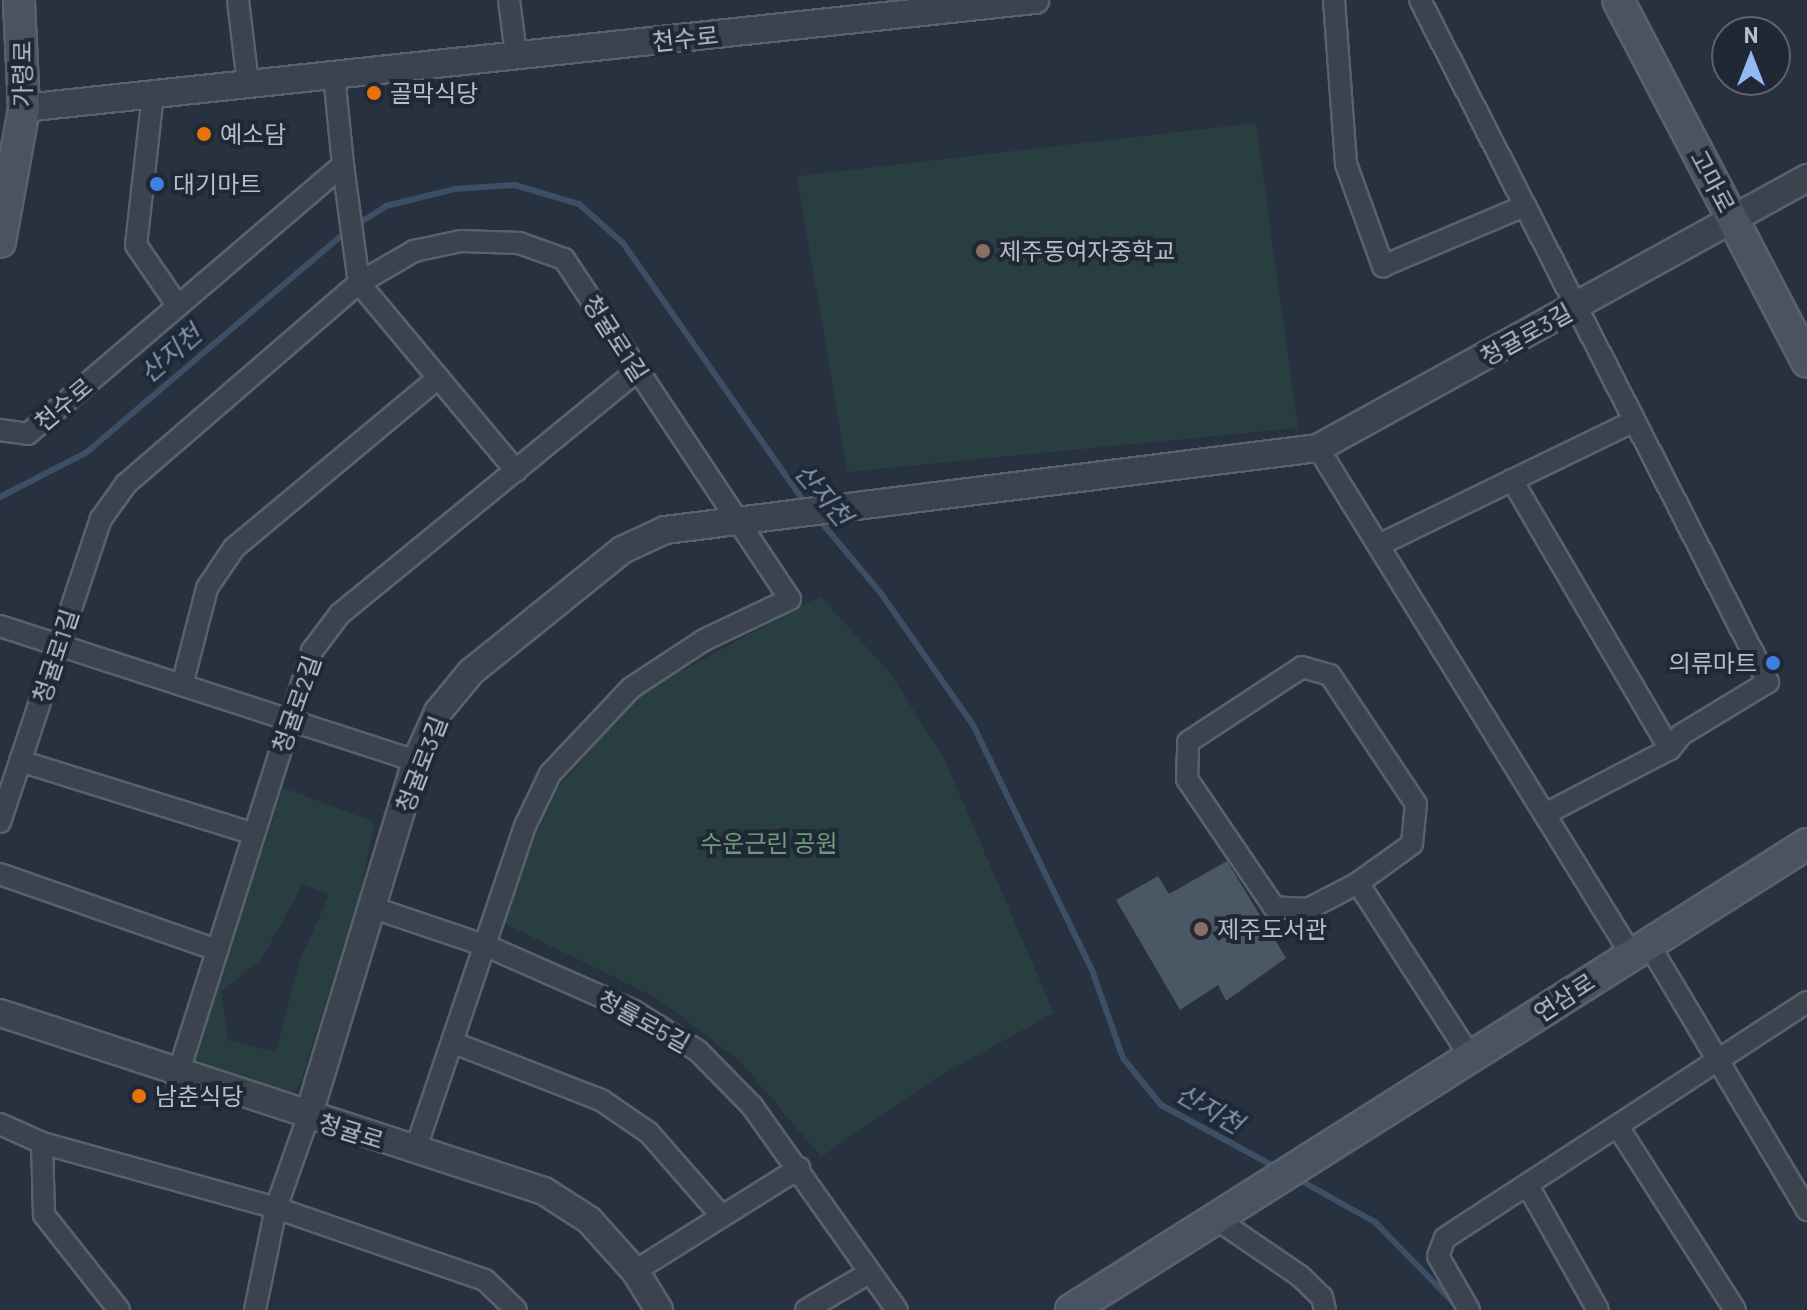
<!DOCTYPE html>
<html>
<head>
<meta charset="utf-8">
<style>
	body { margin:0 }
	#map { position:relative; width:1807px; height:1310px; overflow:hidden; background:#27313f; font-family:Barlow,"Noto Sans KR",sans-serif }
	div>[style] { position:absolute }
	.green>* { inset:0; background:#293e40 }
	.stream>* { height:6px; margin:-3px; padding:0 3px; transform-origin:3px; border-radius:3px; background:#3d4f67 }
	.building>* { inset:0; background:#4b5765 }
	.roads { filter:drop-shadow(2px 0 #58616d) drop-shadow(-2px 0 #58616d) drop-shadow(0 2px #58616d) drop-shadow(0 -2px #58616d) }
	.minor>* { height:20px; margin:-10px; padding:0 10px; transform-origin:10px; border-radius:10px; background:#3b434f }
	.tertiary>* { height:26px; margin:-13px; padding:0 13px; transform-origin:13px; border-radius:13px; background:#3b434f }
	.secondary>* { height:30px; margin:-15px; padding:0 15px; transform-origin:15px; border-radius:15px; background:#495362 }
	.dots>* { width:22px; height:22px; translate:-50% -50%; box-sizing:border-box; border:4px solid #1f2834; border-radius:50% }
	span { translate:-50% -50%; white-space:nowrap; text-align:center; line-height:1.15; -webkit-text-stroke:8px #1f2834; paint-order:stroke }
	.street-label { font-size:24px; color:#b7beca }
	.poi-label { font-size:24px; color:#b7beca }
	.left { translate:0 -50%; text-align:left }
	.right { translate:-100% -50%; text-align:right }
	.park-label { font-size:24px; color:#6f9a78 }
	.water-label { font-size:26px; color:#8095b0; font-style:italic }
	.north { position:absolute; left:1711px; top:16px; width:80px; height:80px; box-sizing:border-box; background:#1f2834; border:2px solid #5c6470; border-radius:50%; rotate:0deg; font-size:22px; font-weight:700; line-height:32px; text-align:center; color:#b7beca }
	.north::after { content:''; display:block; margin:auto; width:28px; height:36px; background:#92b9f4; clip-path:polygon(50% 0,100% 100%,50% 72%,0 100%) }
</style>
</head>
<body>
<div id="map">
	<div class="green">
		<i style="clip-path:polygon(1256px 123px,1298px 428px,847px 472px,797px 176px)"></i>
		<i style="clip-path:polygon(820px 596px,889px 672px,943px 756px,1054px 1013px,934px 1079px,821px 1157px,740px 1061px,656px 998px,504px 923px,549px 799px,636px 695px)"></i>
		<i style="clip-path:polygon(evenodd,283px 788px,375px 822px,360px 894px,300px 1085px,289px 1100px,190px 1068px,283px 788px,303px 884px,329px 895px,299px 962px,276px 1052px,228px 1040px,221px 991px,261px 960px,303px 884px)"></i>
	</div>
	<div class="stream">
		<i style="left:356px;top:225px;width:36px;rotate:-32deg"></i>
		<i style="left:386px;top:206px;width:70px;rotate:-14deg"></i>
		<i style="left:454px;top:189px;width:61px;rotate:-3.8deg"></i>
		<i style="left:515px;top:185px;width:67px;rotate:16.5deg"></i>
		<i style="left:579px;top:204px;width:59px;rotate:41.6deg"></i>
		<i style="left:623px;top:243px;width:321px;rotate:55deg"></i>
		<i style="left:0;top:497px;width:98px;rotate:-27.3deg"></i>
		<i style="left:87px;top:452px;width:341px;rotate:-40.4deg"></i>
		<i style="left:817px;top:517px;width:98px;rotate:50deg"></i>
		<i style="left:880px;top:592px;width:162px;rotate:55deg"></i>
		<i style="left:973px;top:725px;width:272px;rotate:64.1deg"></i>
		<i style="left:1092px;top:970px;width:93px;rotate:70.6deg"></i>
		<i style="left:1123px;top:1058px;width:60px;rotate:51deg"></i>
		<i style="left:1161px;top:1105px;width:134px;rotate:28.5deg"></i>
		<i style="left:1296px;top:1178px;width:90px;rotate:29.1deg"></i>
		<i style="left:1375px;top:1222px;width:115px;rotate:45.7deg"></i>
	</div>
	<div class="building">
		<i style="clip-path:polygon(1227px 861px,1286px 958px,1226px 1001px,1218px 985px,1180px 1010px,1116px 900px,1158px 876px,1169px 894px)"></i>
	</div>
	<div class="roads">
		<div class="minor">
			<i style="left:238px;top:0;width:85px;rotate:83.2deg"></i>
			<i style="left:509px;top:0;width:55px;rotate:82.7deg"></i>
			<i style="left:1334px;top:0;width:164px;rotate:85.8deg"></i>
			<i style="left:1346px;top:164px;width:109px;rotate:70.1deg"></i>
			<i style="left:1383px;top:266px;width:151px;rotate:-23deg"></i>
			<i style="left:1420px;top:0;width:766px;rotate:62.97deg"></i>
			<i style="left:1768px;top:682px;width:102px;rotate:148.7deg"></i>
			<i style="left:1681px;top:735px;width:18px;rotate:128deg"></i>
			<i style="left:1670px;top:749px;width:139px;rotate:152.5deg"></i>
			<i style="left:153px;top:94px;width:152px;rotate:96.4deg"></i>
			<i style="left:136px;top:245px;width:74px;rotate:55.5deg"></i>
			<i style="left:343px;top:165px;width:119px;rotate:82.3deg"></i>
			<i style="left:359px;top:283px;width:245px;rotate:50.1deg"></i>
			<i style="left:0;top:430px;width:28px;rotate:8deg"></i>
			<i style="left:28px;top:434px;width:414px;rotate:-40.5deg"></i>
			<i style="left:343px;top:165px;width:90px;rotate:-95.7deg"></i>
			<i style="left:1318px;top:448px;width:595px;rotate:58.26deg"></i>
			<i style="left:1512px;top:480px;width:312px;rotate:59.6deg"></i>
			<i style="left:1379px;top:545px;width:281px;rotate:-25.9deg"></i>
			<i style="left:0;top:626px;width:437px;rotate:18deg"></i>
			<i style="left:182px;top:685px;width:100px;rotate:-75.5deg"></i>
			<i style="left:207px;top:588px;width:48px;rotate:-56deg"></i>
			<i style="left:234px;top:548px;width:266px;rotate:-39.8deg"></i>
			<i style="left:20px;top:761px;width:245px;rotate:17.3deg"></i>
			<i style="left:0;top:822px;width:319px;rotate:-71.6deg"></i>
			<i style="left:101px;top:519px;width:43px;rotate:-54.5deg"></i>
			<i style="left:126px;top:484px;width:308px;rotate:-40.8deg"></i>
			<i style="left:359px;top:283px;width:64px;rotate:-30.2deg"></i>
			<i style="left:414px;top:251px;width:48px;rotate:-12deg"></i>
			<i style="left:461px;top:241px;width:58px;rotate:2deg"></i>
			<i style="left:519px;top:243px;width:48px;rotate:19.6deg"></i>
			<i style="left:564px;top:259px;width:408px;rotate:56.4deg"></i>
			<i style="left:790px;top:599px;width:95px;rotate:154.5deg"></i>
			<i style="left:704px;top:640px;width:87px;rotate:146.7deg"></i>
			<i style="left:631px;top:688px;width:118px;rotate:133.3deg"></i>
			<i style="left:550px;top:774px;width:58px;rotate:115.7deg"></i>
			<i style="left:525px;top:826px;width:343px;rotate:108.7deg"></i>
			<i style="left:0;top:874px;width:230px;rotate:19.3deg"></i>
			<i style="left:1358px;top:883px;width:56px;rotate:152.5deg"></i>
			<i style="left:1308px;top:909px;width:34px;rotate:-177deg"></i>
			<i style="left:1274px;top:907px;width:155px;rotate:-124.2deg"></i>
			<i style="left:1187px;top:779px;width:37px;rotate:-88deg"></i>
			<i style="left:1188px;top:742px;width:136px;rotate:-33.3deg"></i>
			<i style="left:1302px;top:667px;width:29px;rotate:16deg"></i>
			<i style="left:1330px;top:675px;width:155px;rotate:56.3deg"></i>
			<i style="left:1416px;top:804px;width:40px;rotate:95.7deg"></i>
			<i style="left:1412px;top:844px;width:67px;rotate:144.2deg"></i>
			<i style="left:1358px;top:883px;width:208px;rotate:57.1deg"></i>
			<i style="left:374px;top:908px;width:121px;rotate:18.7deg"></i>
			<i style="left:489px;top:947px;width:158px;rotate:23.8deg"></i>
			<i style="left:634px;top:1011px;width:75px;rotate:32deg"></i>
			<i style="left:698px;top:1051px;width:77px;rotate:45.5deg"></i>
			<i style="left:752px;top:1106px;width:250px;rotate:54.6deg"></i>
			<i style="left:1648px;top:943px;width:311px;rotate:59.2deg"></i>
			<i style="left:454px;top:1043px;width:158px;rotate:21.2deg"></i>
			<i style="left:601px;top:1100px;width:58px;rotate:34.5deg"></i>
			<i style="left:649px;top:1133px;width:106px;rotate:48.8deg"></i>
			<i style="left:178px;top:1074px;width:444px;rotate:-72.4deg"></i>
			<i style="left:312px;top:651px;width:46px;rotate:-52.9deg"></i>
			<i style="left:340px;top:614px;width:384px;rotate:-39.3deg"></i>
			<i style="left:0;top:1124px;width:46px;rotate:24.3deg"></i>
			<i style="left:42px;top:1143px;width:243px;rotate:15.5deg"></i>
			<i style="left:276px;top:1208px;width:221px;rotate:19deg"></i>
			<i style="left:485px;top:1280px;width:43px;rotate:44.1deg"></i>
			<i style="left:1618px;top:1127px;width:217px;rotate:57.4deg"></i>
			<i style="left:42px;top:1143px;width:72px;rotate:88.4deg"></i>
			<i style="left:44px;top:1215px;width:121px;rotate:51.7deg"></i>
			<i style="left:1528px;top:1186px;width:142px;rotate:60.6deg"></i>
			<i style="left:1215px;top:1218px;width:103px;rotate:34.3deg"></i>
			<i style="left:1300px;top:1276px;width:30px;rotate:44deg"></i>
			<i style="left:1322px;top:1297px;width:13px;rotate:77deg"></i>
			<i style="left:635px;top:1271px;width:194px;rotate:-32.1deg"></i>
			<i style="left:255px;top:1310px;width:104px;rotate:-78.4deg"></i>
			<i style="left:276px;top:1208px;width:96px;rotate:-70.6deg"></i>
			<i style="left:806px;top:1310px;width:73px;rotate:-30.4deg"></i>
			<i style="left:1469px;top:1310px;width:62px;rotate:-119.9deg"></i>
			<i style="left:1438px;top:1256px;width:19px;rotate:-69deg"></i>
			<i style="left:1445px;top:1238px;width:432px;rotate:-33.1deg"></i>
		</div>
		<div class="tertiary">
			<i style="left:24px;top:108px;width:1017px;rotate:-6.1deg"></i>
			<i style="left:0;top:1013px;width:572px;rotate:18.12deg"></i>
			<i style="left:544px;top:1191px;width:54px;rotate:32.8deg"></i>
			<i style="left:589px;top:1220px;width:69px;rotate:48deg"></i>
			<i style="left:635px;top:1271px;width:46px;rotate:58.4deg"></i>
			<i style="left:308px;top:1117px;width:372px;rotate:-73.1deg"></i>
			<i style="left:416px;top:761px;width:54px;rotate:-65.8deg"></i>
			<i style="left:438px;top:712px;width:52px;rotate:-50.5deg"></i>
			<i style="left:471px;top:672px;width:194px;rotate:-38.9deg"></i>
			<i style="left:622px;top:550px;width:47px;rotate:-24.9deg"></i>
			<i style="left:665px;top:530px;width:658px;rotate:-7.16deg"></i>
			<i style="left:1318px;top:448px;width:559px;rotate:-28.91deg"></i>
		</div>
		<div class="secondary">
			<i style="left:1618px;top:0;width:408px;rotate:62.4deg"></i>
			<i style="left:0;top:242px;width:136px;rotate:-79.8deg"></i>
			<i style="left:24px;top:108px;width:108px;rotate:-92.7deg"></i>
			<i style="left:1071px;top:1310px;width:871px;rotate:-32.34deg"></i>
		</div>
	</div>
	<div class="dots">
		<i style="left:374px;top:93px;background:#e8710a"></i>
		<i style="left:204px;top:134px;background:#e8710a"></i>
		<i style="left:157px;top:184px;background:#3f7fe0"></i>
		<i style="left:983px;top:251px;background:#8d6e63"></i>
		<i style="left:1773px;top:663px;background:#3f7fe0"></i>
		<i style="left:1201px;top:929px;background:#8d6e63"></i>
		<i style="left:139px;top:1096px;background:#e8710a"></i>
	</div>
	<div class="street-label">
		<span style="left:685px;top:38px;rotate:-6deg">천수로</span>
		<span style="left:22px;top:74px;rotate:-90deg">가령로</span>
		<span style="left:1713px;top:181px;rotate:62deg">고마로</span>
		<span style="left:1526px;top:334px;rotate:-29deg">청귤로3길</span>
		<span style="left:616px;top:338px;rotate:57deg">청귤로1길</span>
		<span style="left:63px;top:404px;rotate:-40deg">천수로</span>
		<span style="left:55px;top:656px;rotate:-72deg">청귤로1길</span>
		<span style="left:296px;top:704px;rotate:-71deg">청귤로2길</span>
		<span style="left:421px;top:764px;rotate:-69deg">청귤로3길</span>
		<span style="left:1564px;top:997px;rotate:-33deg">연삼로</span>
		<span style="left:644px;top:1021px;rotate:29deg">청률로5길</span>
		<span style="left:351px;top:1131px;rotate:17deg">청귤로</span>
	</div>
	<div class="poi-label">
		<span class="left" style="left:390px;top:93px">골막식당</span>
		<span class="left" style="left:220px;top:134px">예소담</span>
		<span class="left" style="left:173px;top:184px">대기마트</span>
		<span class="left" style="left:999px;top:251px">제주동여자중학교</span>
		<span class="right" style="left:1757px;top:663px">의류마트</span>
		<span class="left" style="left:1217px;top:929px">제주도서관</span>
		<span class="left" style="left:155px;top:1096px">남춘식당</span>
	</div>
	<div class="park-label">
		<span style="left:769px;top:843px">수운근린 공원</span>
	</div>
	<div class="water-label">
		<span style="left:170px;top:353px;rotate:-41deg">산지천</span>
		<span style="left:824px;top:494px;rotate:50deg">산지천</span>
		<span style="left:1210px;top:1108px;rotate:30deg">산지천</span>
	</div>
	<div class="north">N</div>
</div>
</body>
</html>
